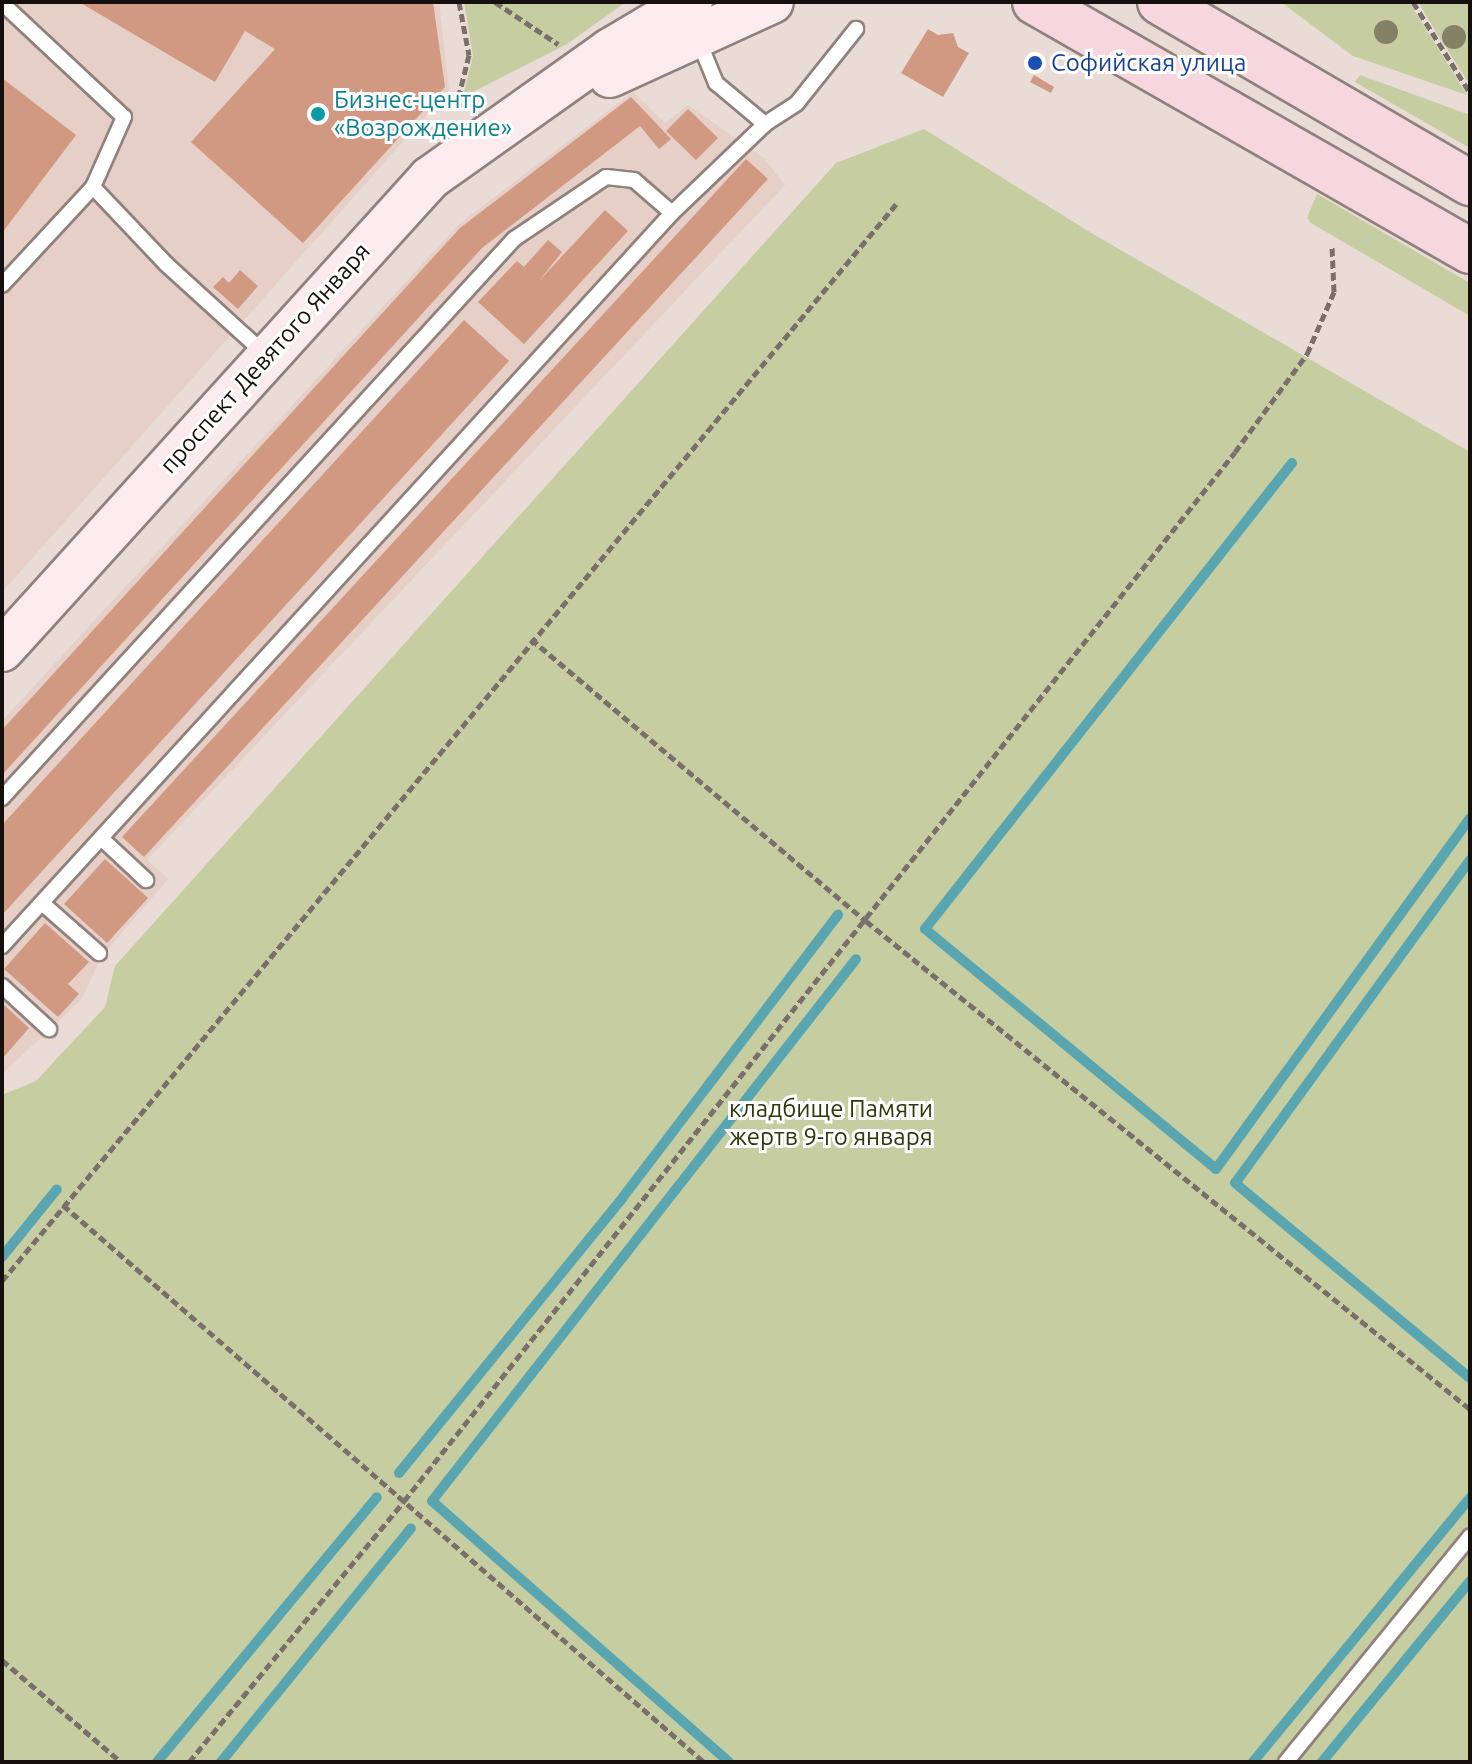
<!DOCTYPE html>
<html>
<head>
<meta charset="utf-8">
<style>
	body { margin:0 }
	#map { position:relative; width:1472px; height:1764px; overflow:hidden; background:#e9dbd5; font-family:Ubuntu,sans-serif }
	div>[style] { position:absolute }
	.built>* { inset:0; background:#e5cfc6 }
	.green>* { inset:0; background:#c5cda1 }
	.stream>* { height:10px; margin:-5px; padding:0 5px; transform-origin:5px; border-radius:5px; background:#5aa6b0 }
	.building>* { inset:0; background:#d19981 }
	.path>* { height:5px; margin-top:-2.5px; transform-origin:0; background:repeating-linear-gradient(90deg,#79706c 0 8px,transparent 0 12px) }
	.roads { filter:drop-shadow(2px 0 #8f827d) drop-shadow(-2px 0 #8f827d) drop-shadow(0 2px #8f827d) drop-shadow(0 -2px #8f827d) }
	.lane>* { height:14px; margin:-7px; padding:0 7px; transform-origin:7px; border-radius:7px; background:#fff }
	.secondary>* { height:42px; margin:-21px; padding:0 21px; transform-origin:21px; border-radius:21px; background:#fbebef }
	.primary>* { height:44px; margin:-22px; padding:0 22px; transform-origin:22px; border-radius:22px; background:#f7d7df }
	.trees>* { width:24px; height:24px; margin:-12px; border-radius:50%; background:#848166 }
	.dots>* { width:22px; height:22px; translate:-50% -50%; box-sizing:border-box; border:4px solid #fff; border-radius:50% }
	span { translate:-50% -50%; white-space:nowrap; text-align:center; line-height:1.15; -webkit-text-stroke:6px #fff; paint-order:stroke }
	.transit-label { font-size:24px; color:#164399 }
	.left { translate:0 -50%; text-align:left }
	.culture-label { font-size:24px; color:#0d838f }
	.street-label { font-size:24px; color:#15100e }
	.park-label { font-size:24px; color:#31370b }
	.frame { position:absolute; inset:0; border:4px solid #15100e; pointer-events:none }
</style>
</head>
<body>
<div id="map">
	<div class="built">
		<i style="clip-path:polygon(2px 2px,439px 2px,449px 90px,2px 592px)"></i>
		<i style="clip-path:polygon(633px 92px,665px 123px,688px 105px,764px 158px,785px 185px,147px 860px,168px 879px,101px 957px,82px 999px,2px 1074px,2px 721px,459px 224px)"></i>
	</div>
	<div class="green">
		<i style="clip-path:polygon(464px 2px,626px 2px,567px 44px,463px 97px,473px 55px)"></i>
		<i style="clip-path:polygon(1281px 2px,1409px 2px,1467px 95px,1353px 56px)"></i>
		<i style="clip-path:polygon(1418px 2px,1470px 2px,1470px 85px,1438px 35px)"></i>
		<i style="clip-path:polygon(1360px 75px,1470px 115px,1470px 148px,1355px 82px)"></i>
		<i style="clip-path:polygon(924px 129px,1093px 234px,1470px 452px,1470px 1762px,2px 1762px,2px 1095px,36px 1081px,105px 1007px,115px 966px,836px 163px)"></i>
		<i style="clip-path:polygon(1317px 194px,1470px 283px,1470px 316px,1311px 223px,1307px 218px)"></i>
	</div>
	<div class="stream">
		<i style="left:1292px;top:463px;width:593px;rotate:128.22deg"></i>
		<i style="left:925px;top:929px;width:377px;rotate:39.5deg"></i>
		<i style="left:1216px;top:1169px;width:433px;rotate:-54.1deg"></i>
		<i style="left:1470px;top:860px;width:399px;rotate:126deg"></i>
		<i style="left:1235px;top:1183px;width:305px;rotate:39.7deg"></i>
		<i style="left:2px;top:1257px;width:87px;rotate:-51deg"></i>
		<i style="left:399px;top:1473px;width:355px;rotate:-50.9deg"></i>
		<i style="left:623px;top:1197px;width:355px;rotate:-52.7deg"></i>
		<i style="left:157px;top:1762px;width:344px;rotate:-50.3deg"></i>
		<i style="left:221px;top:1762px;width:301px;rotate:-50.9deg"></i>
		<i style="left:729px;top:1762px;width:395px;rotate:-138.7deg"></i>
		<i style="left:432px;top:1501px;width:688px;rotate:-51.96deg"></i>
		<i style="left:1253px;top:1762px;width:342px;rotate:-50.6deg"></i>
		<i style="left:1322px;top:1762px;width:234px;rotate:-50.7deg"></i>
	</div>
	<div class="building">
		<i style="clip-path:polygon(79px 2px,433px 2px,445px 87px,303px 243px,191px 142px,275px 49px,245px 31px,215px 82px)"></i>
		<i style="clip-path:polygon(928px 29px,938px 35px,953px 33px,958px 47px,969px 53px,943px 97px,901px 73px)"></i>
		<i style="clip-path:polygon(1034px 75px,1054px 87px,1051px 93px,1030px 82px)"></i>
		<i style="clip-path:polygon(2px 78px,76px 135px,2px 233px)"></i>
		<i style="clip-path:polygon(631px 97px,671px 139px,659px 149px,640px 126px,482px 248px,2px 775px,2px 730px,460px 228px)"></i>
		<i style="clip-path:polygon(688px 109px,718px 138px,696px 160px,666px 131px)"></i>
		<i style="clip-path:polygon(746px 159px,768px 179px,144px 857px,122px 837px)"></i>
		<i style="clip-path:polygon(605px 210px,628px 231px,524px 344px,478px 302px,517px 261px,524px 267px,548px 240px,562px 252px,539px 281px)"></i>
		<i style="clip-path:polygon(240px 270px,258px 286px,238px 309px,213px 287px,223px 277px,229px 283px)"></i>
		<i style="clip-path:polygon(464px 320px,509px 361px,2px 915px,2px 825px)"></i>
		<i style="clip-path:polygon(105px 859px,148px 898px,107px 943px,64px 904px)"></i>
		<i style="clip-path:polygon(45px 923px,89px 962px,68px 984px,79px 994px,58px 1017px,4px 969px)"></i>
		<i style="clip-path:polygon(2px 1003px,29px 1028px,2px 1059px)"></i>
	</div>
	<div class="path">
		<i style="left:459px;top:2px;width:54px;rotate:79.3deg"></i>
		<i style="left:469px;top:55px;width:45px;rotate:104deg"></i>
		<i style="left:458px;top:99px;width:10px;rotate:79deg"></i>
		<i style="left:495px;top:2px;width:76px;rotate:33.7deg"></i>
		<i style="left:1413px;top:2px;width:107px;rotate:57.9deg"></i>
		<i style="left:531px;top:639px;width:438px;rotate:40.1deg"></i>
		<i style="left:866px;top:921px;width:777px;rotate:38.94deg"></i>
		<i style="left:63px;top:1205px;width:849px;rotate:40.99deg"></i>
		<i style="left:2px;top:1281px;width:1400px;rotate:-50.3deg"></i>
		<i style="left:2px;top:1660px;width:157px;rotate:40.6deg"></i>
		<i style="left:189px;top:1762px;width:338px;rotate:-50.5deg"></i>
		<i style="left:404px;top:1501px;width:1338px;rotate:-51.61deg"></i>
		<i style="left:1235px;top:452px;width:122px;rotate:-53.7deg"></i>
		<i style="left:1307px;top:354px;width:68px;rotate:-66.5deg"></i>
		<i style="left:1334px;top:292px;width:46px;rotate:-92.5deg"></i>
	</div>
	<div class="roads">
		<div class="lane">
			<i style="left:2px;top:3px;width:167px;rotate:43.1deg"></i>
			<i style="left:124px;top:117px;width:77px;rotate:113.9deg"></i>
			<i style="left:93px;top:187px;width:106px;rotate:46.5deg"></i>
			<i style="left:166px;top:264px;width:134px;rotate:42.3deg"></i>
			<i style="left:698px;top:39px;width:48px;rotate:67.8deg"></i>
			<i style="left:716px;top:83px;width:64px;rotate:39.9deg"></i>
			<i style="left:2px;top:285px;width:134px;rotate:-47.1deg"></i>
			<i style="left:2px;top:798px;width:758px;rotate:-47.51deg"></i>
			<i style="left:514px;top:239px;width:111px;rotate:-34deg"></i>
			<i style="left:606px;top:177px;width:28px;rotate:6deg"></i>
			<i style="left:634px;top:180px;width:50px;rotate:41deg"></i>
			<i style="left:101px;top:838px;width:62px;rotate:43deg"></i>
			<i style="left:42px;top:903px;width:76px;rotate:41.3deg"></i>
			<i style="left:2px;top:946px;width:993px;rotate:-47.57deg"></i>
			<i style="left:672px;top:213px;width:129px;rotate:-43.7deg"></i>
			<i style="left:765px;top:124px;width:38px;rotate:-33deg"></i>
			<i style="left:797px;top:103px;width:95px;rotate:-51.4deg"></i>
			<i style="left:2px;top:986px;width:64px;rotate:42.5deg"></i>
			<i style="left:1286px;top:1762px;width:291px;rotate:-50.8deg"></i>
		</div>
		<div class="secondary">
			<i style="left:610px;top:76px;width:178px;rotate:-24.6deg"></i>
			<i style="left:2px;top:650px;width:637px;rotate:-47.8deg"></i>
			<i style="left:430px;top:178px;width:221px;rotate:-35.4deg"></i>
			<i style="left:610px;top:50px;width:94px;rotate:-30.7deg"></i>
		</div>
		<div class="primary">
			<i style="left:1035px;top:2px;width:501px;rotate:29.79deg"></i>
			<i style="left:1160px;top:2px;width:359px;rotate:30.3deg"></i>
		</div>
	</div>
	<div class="trees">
		<i style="left:1386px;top:32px"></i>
		<i style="left:1454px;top:37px"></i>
	</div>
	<div class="dots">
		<i style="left:1035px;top:63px;background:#1a4fb4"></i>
		<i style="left:318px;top:114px;background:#0f9aa8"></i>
	</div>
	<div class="transit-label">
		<span class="left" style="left:1051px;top:63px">Софийская улица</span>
	</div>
	<div class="culture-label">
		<span class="left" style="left:334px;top:114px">Бизнес-центр<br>«Возрождение»</span>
	</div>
	<div class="street-label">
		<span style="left:265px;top:358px;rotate:-48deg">проспект Девятого Января</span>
	</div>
	<div class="park-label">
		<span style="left:831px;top:1123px">кладбище Памяти<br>жертв 9-го января</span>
	</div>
	<div class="frame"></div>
</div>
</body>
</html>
